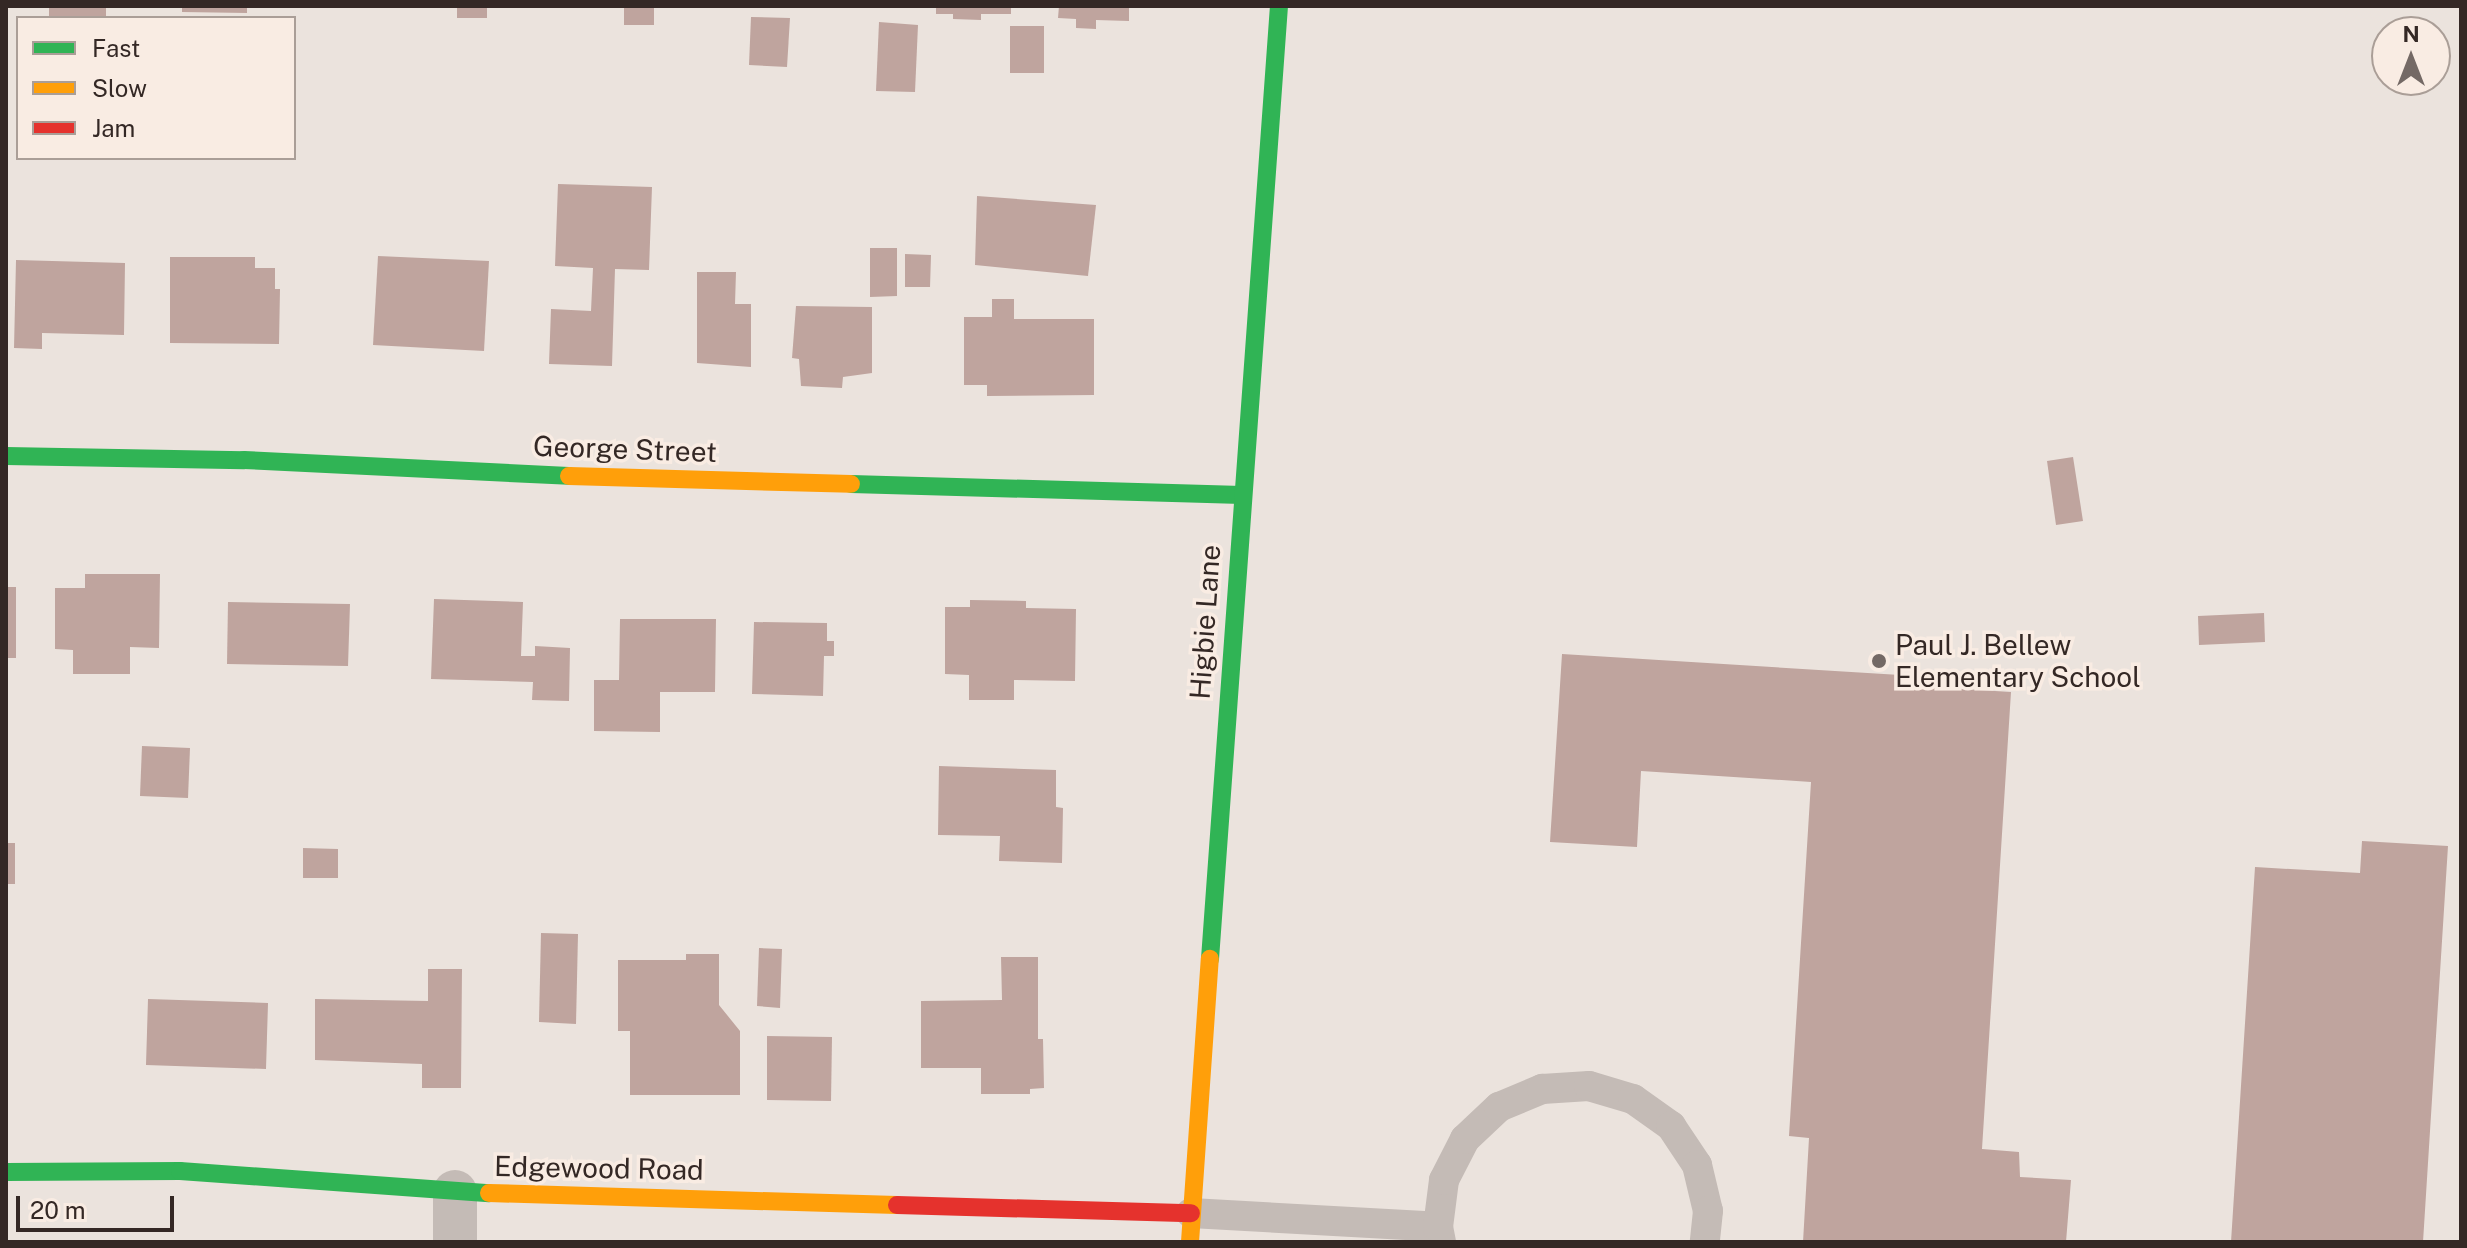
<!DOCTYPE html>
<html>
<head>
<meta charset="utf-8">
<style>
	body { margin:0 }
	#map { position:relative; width:2467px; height:1248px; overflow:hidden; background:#ebe3dd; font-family:"Public Sans",sans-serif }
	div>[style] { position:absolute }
	.building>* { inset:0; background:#bfa49e }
	.lane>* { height:30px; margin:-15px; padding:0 15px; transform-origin:15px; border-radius:15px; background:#c4bbb6 }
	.street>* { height:44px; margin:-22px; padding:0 22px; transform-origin:22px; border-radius:22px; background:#c4bbb6 }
	.fast>* { height:18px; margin:-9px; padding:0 9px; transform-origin:9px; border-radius:9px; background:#30b455 }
	.slow>* { height:18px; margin:-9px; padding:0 9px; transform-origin:9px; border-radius:9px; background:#ff9f0a }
	.jam>* { height:18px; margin:-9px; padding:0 9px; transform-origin:9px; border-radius:9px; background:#e5322d }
	.dots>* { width:22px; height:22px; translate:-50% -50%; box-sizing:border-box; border:4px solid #f9ece3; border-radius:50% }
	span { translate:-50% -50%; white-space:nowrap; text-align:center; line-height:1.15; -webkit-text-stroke:7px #f9ece3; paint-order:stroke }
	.street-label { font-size:28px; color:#342825 }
	.poi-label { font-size:28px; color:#342825 }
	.left { translate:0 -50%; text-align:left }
	.frame { position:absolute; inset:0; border:8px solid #342825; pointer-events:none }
	.legend { position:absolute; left:16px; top:16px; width:280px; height:144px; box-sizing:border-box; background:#f9ece3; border:2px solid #aa9e97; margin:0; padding:10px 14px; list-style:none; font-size:24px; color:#342825 }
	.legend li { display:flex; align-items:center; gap:16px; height:40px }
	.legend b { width:40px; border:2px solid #aa9e97 }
	.north { position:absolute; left:2371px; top:16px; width:80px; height:80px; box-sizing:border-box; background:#f9ece3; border:2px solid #aa9e97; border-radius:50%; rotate:0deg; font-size:22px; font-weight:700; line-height:32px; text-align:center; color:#342825 }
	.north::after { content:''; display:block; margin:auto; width:28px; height:36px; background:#746965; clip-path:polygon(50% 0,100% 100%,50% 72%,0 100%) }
	.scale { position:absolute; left:16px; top:1196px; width:158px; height:36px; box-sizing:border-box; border:4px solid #342825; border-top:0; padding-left:10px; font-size:24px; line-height:28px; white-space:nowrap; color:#342825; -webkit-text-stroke:6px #f9ece3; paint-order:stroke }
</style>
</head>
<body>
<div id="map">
	<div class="building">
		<i style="clip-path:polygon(49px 6px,106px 6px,106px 18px,49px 18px)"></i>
		<i style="clip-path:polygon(182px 6px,247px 6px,247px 13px,182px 12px)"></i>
		<i style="clip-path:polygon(457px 6px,487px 6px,487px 18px,457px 18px)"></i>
		<i style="clip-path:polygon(624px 6px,654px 6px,654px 25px,624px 25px)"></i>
		<i style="clip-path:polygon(936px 6px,1011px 6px,1011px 14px,981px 14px,981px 20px,953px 19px,953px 14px,936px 14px)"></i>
		<i style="clip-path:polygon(1059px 6px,1129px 6px,1129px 21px,1096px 20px,1096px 29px,1076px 28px,1076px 19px,1058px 18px)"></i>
		<i style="clip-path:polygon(751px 17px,790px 18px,787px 67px,749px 65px)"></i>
		<i style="clip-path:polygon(879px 22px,918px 25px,915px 92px,876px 91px)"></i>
		<i style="clip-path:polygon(1010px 26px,1044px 26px,1044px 73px,1010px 73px)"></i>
		<i style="clip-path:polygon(558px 184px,652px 187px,649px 270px,615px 269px,612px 366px,549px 364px,551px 309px,591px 311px,593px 268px,555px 266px)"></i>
		<i style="clip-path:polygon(977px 196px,1096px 205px,1088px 276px,975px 265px)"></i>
		<i style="clip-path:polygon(870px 248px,897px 248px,897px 296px,870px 297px)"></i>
		<i style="clip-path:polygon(905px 254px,931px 255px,930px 287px,905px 287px)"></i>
		<i style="clip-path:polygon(378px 256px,489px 261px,484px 351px,373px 345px)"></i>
		<i style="clip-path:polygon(170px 257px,255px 257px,255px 268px,275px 268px,275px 289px,280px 289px,279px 344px,170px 343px)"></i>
		<i style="clip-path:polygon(16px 260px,125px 263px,124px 335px,42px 333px,42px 349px,14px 348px)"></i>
		<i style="clip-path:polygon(697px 272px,736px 272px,735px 304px,751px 304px,751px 367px,697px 363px)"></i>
		<i style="clip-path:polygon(992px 299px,1014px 299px,1014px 319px,1094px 319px,1094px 395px,987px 396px,987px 385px,964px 385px,964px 317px,992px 317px)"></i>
		<i style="clip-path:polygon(796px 306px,872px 307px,872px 373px,843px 377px,842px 388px,801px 386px,799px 359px,792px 358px)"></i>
		<i style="clip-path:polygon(2073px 457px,2083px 521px,2056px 525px,2047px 461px)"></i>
		<i style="clip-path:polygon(85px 574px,160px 574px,159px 648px,130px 647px,130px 674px,73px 674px,73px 650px,55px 649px,55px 588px,85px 588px)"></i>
		<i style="clip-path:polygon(6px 587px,16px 587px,16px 658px,6px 658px)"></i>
		<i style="clip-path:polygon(434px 599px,523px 602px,521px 656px,535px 656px,535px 646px,570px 648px,569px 701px,532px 700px,533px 682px,431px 679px)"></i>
		<i style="clip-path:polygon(970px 600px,1026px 601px,1026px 608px,1076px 609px,1075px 681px,1014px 680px,1014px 700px,969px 700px,969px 675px,945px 674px,945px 607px,970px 607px)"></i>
		<i style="clip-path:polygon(228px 602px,350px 604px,348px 666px,227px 664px)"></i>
		<i style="clip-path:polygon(2264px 613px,2265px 642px,2199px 645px,2198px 616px)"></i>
		<i style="clip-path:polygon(620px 619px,716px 619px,715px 692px,660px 692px,660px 732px,594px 731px,594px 680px,619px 680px)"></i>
		<i style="clip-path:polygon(754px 622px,827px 623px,827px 641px,834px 641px,834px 656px,824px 656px,823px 696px,752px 694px)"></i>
		<i style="clip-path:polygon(1562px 654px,1900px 675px,1899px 685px,2011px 692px,1982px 1149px,2019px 1152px,2020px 1177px,2071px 1180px,2066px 1242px,1803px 1242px,1809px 1138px,1789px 1136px,1811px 782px,1641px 771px,1637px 847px,1550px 842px)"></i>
		<i style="clip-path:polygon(142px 746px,190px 748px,188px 798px,140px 796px)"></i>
		<i style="clip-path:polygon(939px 766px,1056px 770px,1056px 807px,1063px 808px,1062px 863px,999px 861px,1000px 836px,938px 835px)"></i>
		<i style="clip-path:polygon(2362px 841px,2448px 846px,2423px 1242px,2231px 1242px,2255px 867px,2360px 873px)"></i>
		<i style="clip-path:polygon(6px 843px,15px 843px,15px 884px,6px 884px)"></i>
		<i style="clip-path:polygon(303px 848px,338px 849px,338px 878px,303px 878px)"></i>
		<i style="clip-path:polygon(541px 933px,578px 934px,576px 1024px,539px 1022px)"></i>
		<i style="clip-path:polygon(759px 948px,782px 949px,780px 1008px,757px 1006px)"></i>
		<i style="clip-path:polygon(686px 954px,719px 954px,719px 1005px,740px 1031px,740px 1095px,630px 1095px,630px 1031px,618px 1031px,618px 960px,686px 960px)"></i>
		<i style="clip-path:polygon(1001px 957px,1038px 957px,1038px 1039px,1043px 1039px,1044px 1088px,1030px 1089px,1030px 1094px,981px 1094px,981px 1068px,921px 1068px,921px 1001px,1002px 1000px)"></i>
		<i style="clip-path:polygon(428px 969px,462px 969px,461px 1088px,422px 1088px,422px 1064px,315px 1060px,315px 999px,428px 1001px)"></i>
		<i style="clip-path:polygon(148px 999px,268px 1003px,266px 1069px,146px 1065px)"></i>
		<i style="clip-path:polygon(767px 1036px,832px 1037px,831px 1101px,767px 1100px)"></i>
	</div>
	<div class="lane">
		<i style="left:1191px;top:1213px;width:247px;rotate:3.2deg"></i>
		<i style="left:1441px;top:1242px;width:15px;rotate:-101deg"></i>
		<i style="left:1438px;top:1227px;width:47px;rotate:-82.7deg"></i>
		<i style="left:1444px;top:1180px;width:46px;rotate:-62.9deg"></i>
		<i style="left:1465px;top:1139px;width:47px;rotate:-43.3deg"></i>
		<i style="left:1499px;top:1107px;width:47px;rotate:-22.7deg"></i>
		<i style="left:1542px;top:1089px;width:47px;rotate:-3.7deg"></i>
		<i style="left:1589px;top:1086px;width:46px;rotate:16.5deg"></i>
		<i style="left:1633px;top:1099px;width:47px;rotate:35.4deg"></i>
		<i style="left:1671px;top:1126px;width:47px;rotate:56.3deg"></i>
		<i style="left:1697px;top:1165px;width:47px;rotate:76.6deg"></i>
		<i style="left:1708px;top:1211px;width:31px;rotate:96deg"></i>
	</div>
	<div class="street">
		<i style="left:455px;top:1242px;width:50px;rotate:-90deg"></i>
	</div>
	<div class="fast">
		<i style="left:6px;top:456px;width:238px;rotate:1deg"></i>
		<i style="left:244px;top:460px;width:325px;rotate:2.8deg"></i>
		<i style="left:851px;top:484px;width:391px;rotate:1.6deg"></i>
		<i style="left:1210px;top:959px;width:955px;rotate:-85.86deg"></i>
		<i style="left:6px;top:1172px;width:174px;rotate:-0.3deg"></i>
		<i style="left:180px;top:1171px;width:310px;rotate:4.1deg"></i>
	</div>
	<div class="slow">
		<i style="left:569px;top:476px;width:282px;rotate:1.6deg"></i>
		<i style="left:489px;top:1193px;width:408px;rotate:1.7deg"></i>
		<i style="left:1190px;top:1242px;width:284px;rotate:-86deg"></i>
	</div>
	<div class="jam">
		<i style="left:897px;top:1205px;width:294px;rotate:1.6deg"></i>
	</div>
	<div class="dots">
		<i style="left:1879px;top:661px;background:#746965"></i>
	</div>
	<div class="street-label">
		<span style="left:625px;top:449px;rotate:2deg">George Street</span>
		<span style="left:1205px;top:622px;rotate:-86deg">Higbie Lane</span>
		<span style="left:599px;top:1168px;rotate:1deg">Edgewood Road</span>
	</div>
	<div class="poi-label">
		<span class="left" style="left:1895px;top:661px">Paul J. Bellew<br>Elementary School</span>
	</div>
	<div class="frame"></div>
	<ul class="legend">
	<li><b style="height:10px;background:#30b455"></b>Fast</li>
	<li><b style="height:10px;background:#ff9f0a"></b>Slow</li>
	<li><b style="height:10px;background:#e5322d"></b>Jam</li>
	</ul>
	<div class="north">N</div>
	<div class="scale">20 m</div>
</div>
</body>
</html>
